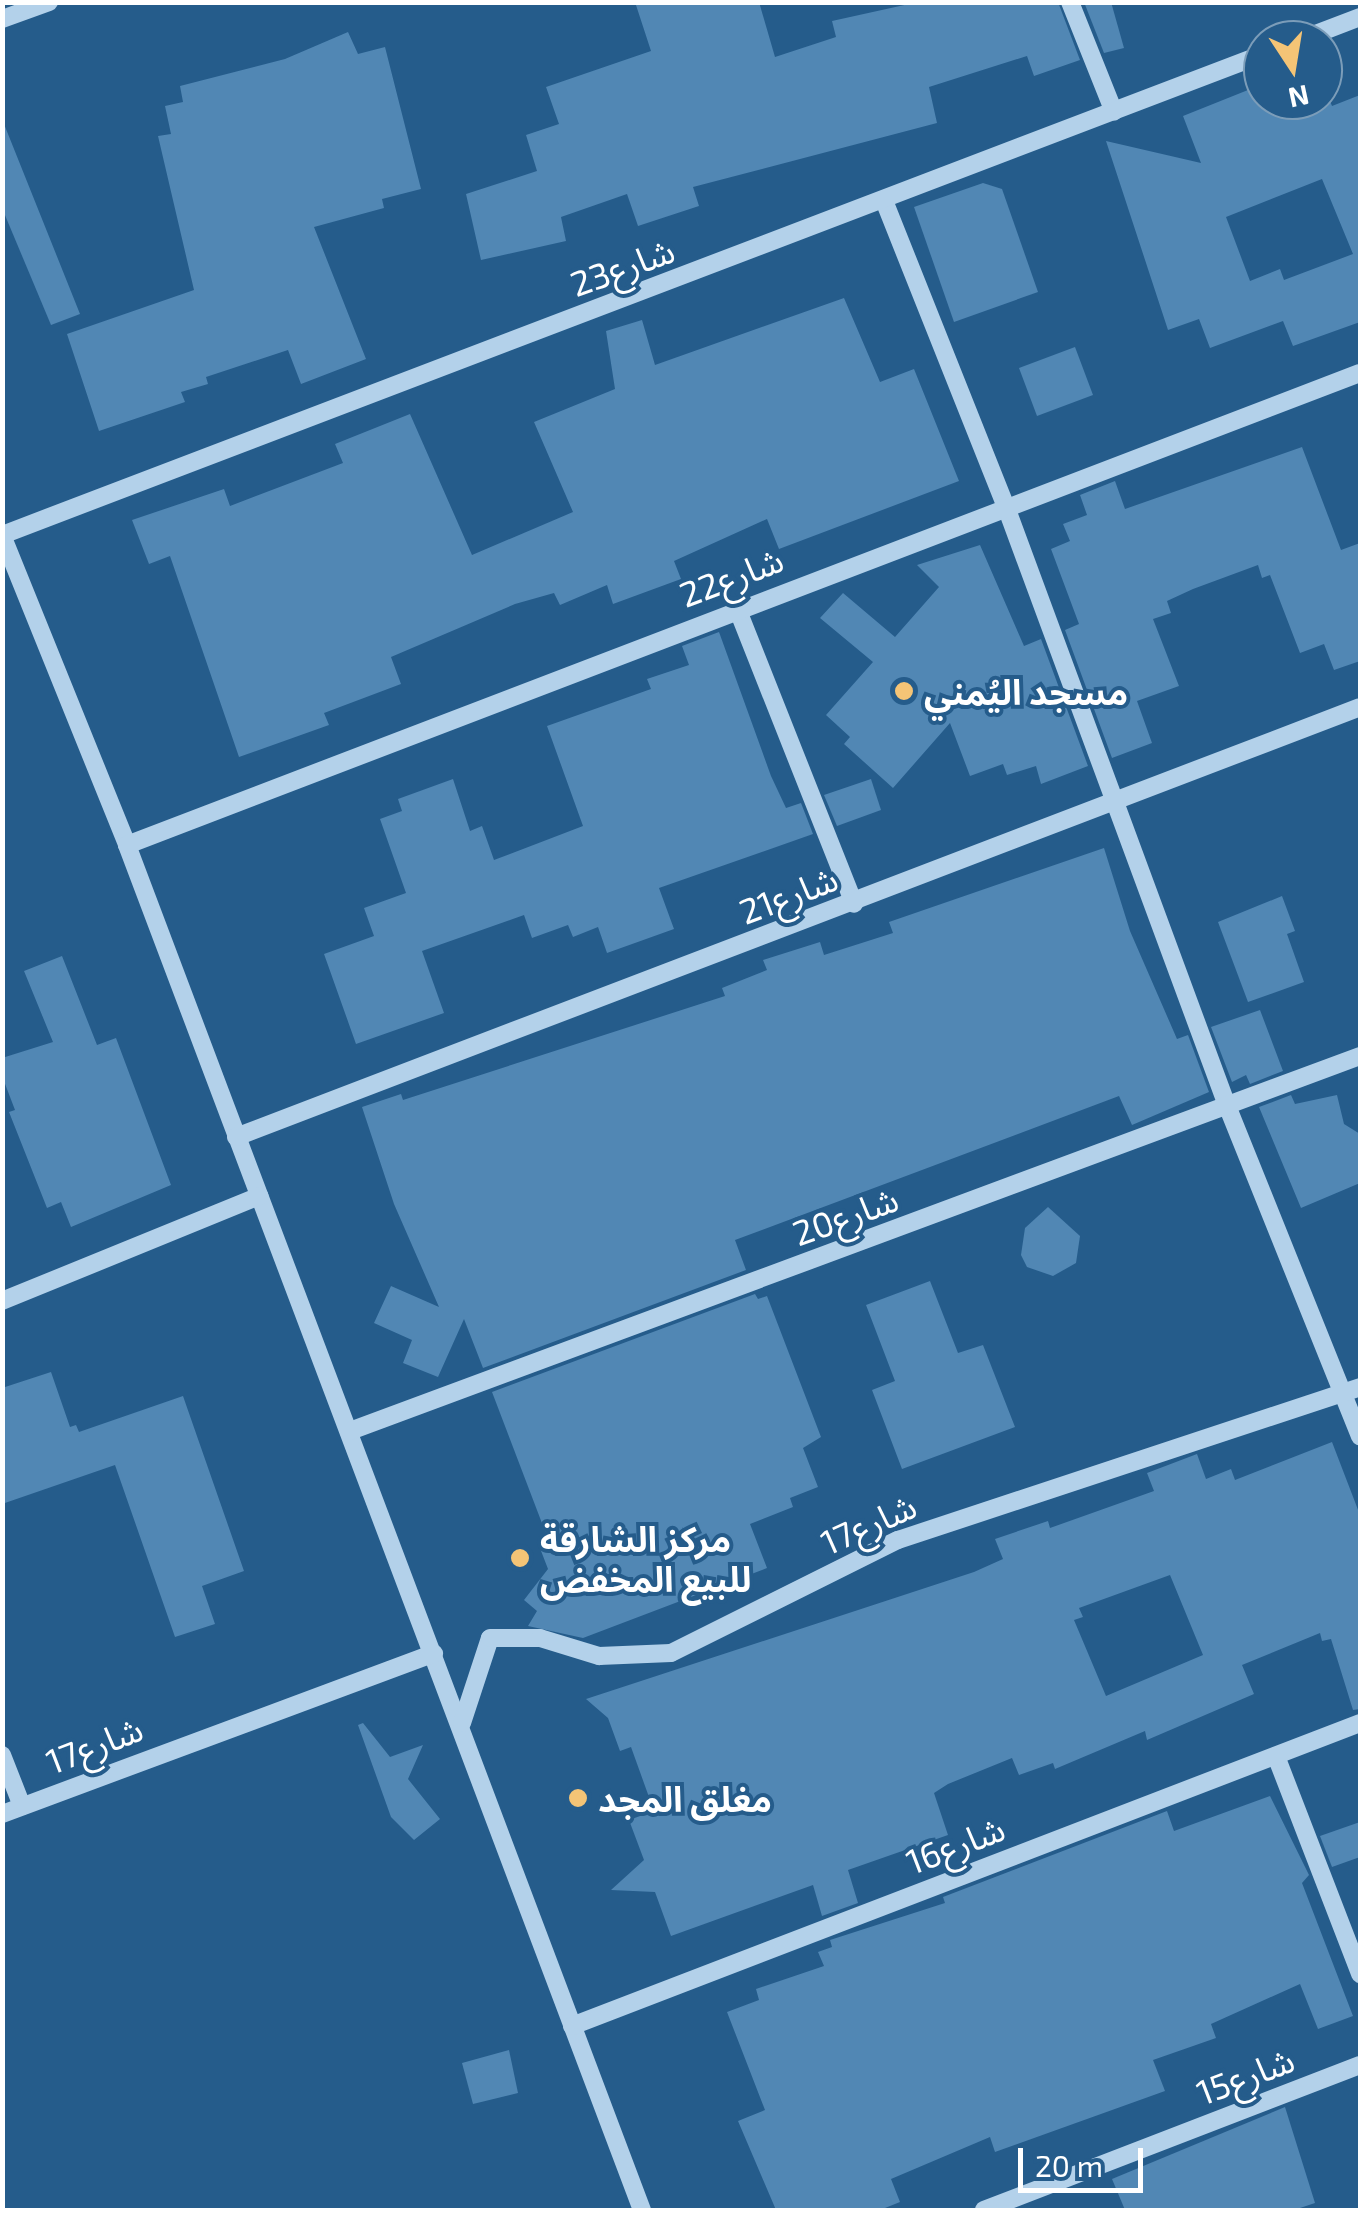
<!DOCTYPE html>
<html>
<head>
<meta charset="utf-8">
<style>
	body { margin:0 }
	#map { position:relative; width:1363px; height:2213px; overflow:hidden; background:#255c8b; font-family:"Exo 2","Noto Sans Arabic",sans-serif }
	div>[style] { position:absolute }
	.building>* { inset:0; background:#5187b4 }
	.minor>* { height:18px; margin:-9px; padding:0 9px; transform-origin:9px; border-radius:9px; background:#b3d1ea }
	.dots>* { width:28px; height:28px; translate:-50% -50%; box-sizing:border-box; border:5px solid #255c8b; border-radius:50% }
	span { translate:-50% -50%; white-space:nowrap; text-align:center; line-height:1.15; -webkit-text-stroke:8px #255c8b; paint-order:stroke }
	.street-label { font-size:35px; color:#fff }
	.poi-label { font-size:35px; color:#fff; font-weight:700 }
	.left { translate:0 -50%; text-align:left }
	.frame { position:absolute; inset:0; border:5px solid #fff; pointer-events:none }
	.north { position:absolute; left:1243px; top:20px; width:100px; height:100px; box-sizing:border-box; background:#255c8b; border:2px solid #7c9db9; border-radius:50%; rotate:168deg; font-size:28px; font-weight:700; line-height:40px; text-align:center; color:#fff }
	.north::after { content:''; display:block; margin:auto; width:35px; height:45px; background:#f4c476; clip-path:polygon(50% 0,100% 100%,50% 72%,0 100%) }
	.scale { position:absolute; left:1018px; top:2148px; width:125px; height:45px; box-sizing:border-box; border:5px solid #fff; border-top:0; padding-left:12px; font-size:30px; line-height:35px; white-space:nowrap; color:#fff; -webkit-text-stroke:8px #255c8b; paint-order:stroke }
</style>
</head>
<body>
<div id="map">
	<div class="building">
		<i style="clip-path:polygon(635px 2px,759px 2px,775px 57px,836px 37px,832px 21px,918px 2px,1058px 2px,1080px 60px,1034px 76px,1027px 56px,929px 87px,937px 123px,693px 187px,699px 206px,638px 226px,627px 194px,561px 217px,566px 241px,481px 260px,466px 194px,537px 171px,526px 135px,559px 124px,546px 87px,651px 51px)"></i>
		<i style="clip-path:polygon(1084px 2px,1111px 2px,1124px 48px,1104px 53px)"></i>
		<i style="clip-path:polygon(348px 32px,358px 54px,385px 47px,421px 189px,382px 199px,384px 208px,314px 227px,366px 359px,301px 384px,288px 350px,206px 377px,208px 384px,181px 392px,185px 402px,99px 431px,67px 334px,194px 290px,158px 136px,171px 134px,165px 106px,183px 102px,180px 86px,285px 59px)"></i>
		<i style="clip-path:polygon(evenodd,1263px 84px,1263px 100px,1323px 100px,1323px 84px,1332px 106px,1360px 95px,1360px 322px,1293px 346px,1283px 321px,1210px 348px,1199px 319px,1168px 330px,1106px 141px,1201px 163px,1183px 116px,1263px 84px,1322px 179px,1353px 254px,1284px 280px,1280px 269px,1250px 281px,1226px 217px,1322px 179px)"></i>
		<i style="clip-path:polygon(4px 124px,80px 314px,51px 325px,2px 208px)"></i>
		<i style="clip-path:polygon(983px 183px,1002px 189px,1038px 292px,954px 322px,914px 207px)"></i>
		<i style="clip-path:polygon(844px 298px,880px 382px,914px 369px,959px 481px,779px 549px,767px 519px,674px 561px,681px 579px,613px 604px,607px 585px,560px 605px,554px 593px,515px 604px,391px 657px,401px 684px,324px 713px,329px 725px,239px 757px,170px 556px,149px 564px,132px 520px,224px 489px,230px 506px,343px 463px,335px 444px,410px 414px,472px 555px,573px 512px,534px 422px,615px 389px,606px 331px,642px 320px,655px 365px)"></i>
		<i style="clip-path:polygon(1075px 347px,1093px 395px,1037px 416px,1019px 368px)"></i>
		<i style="clip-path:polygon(1302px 447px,1341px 550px,1360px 543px,1360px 661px,1334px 670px,1324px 644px,1300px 653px,1270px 575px,1262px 578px,1258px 565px,1193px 589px,1167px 601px,1171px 613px,1153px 619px,1179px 686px,1137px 701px,1152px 743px,1112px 758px,1065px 630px,1079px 624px,1051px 549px,1070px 541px,1063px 524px,1087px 515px,1080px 495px,1115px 481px,1125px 509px)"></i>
		<i style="clip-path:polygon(980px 545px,1024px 646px,1041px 639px,1088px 766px,1041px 784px,1036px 766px,1007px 775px,1003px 764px,970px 776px,950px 723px,893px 788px,844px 744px,850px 737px,826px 715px,873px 662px,820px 618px,843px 593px,895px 637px,939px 587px,917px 565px)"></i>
		<i style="clip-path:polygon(719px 632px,771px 776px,786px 808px,801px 803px,813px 834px,659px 888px,674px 929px,607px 953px,598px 927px,573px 937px,568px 925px,532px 938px,524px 915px,422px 951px,444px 1013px,356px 1044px,324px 954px,374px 936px,364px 908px,406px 893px,380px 819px,402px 811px,398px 799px,453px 779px,470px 831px,482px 826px,494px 860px,583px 826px,547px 726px,651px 689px,647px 679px,689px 665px,682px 646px)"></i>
		<i style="clip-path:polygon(871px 779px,881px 810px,837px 826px,824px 795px)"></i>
		<i style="clip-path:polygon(1104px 848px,1130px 931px,1177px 1039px,1188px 1035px,1209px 1092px,1132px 1125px,1119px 1096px,735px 1240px,746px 1270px,483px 1368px,464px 1319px,438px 1377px,403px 1363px,412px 1340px,374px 1323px,391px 1286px,439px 1307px,394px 1204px,362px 1107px,401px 1094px,403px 1100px,725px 996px,722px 988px,767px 970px,763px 960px,820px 942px,824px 955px,893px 933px,889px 922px)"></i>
		<i style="clip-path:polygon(1282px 896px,1295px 931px,1287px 934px,1304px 982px,1248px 1002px,1218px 922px)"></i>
		<i style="clip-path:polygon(62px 956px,97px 1045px,116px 1038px,171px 1185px,71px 1227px,61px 1202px,47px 1208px,9px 1112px,15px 1110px,2px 1076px,2px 1058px,53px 1042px,24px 971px)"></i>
		<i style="clip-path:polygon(1260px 1010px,1283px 1071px,1250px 1084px,1246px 1075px,1232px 1082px,1211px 1027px)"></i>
		<i style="clip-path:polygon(1291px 1095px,1295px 1104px,1337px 1095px,1344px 1124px,1360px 1134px,1360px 1183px,1301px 1208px,1259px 1107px)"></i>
		<i style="clip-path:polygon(1048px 1207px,1080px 1236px,1076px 1263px,1053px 1276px,1027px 1267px,1021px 1255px,1025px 1228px)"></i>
		<i style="clip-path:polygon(930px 1281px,958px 1353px,983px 1345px,1015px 1427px,902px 1469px,872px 1390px,895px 1381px,866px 1305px)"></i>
		<i style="clip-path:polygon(755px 1294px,758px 1299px,767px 1296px,821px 1437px,803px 1448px,818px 1487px,790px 1498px,793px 1507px,750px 1524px,767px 1568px,583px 1638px,528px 1626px,537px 1611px,524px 1600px,548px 1569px,538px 1543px,548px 1539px,492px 1392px)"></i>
		<i style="clip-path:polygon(51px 1372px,70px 1427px,76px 1425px,79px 1432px,183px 1396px,244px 1571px,202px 1586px,215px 1624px,175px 1637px,115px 1465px,2px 1504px,2px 1388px)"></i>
		<i style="clip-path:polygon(evenodd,1332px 1442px,1360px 1515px,1360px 1709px,1353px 1710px,1331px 1639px,1322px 1641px,1320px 1633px,1242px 1665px,1254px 1694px,1147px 1740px,1145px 1731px,1055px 1769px,1053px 1763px,1019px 1775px,1012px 1758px,948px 1784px,934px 1793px,948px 1835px,848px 1870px,858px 1903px,822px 1916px,813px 1885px,671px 1936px,655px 1892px,611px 1890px,644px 1860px,629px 1820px,654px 1811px,631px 1747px,620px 1751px,608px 1718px,586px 1699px,974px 1572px,1003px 1559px,995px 1539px,1048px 1521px,1050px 1528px,1154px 1491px,1147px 1473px,1197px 1454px,1206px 1479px,1231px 1469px,1235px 1480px,1332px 1442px,1170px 1575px,1203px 1655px,1106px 1696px,1074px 1620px,1083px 1617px,1079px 1608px,1170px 1575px)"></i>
		<i style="clip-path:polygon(363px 1723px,390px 1757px,423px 1745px,408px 1779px,440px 1819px,414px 1840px,391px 1817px,358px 1725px)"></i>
		<i style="clip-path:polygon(1270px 1796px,1309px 1875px,1302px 1883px,1353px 2016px,1318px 2029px,1300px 1984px,1211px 2024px,1216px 2038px,1153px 2060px,1165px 2091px,995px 2152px,990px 2137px,891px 2179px,900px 2202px,880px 2210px,776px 2210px,738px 2121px,765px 2110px,727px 2012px,759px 2000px,756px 1989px,824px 1966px,818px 1952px,832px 1947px,830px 1940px,945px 1903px,943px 1897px,1167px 1811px,1174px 1831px)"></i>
		<i style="clip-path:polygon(1360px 1822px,1360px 1857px,1332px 1867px,1320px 1836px)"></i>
		<i style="clip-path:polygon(509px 2050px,518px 2093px,473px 2104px,462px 2063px)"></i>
		<i style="clip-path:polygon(1285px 2107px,1315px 2203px,1294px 2210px,1125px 2210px,1112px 2179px)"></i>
	</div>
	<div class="minor">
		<i style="left:1070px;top:2px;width:118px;rotate:68.2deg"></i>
		<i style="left:2px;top:19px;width:50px;rotate:-19.9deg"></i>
		<i style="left:1300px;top:40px;width:64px;rotate:-21deg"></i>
		<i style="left:885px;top:203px;width:327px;rotate:68.3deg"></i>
		<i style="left:1006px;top:507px;width:641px;rotate:69.73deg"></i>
		<i style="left:1228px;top:1108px;width:354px;rotate:68.1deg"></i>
		<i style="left:2px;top:535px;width:334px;rotate:68deg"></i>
		<i style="left:127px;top:845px;width:1459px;rotate:69.33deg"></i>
		<i style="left:2px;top:535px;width:1350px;rotate:-20.88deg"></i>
		<i style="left:737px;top:608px;width:318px;rotate:68.4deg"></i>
		<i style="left:127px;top:845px;width:1320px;rotate:-20.95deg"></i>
		<i style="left:236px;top:1137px;width:1203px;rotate:-20.93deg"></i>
		<i style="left:2px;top:1301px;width:278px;rotate:-22.2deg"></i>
		<i style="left:350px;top:1431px;width:1077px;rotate:-20.37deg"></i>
		<i style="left:462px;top:1723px;width:89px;rotate:-71.8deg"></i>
		<i style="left:490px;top:1638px;width:50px"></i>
		<i style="left:540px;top:1638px;width:62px;rotate:17deg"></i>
		<i style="left:599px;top:1656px;width:72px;rotate:-2.4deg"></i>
		<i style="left:671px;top:1653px;width:254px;rotate:-26.5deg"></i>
		<i style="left:898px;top:1540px;width:487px;rotate:-18.3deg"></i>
		<i style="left:2px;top:1755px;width:55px;rotate:68.6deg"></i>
		<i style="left:1276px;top:1756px;width:234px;rotate:68.9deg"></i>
		<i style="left:2px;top:1814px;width:461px;rotate:-20.4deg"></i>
		<i style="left:572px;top:2026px;width:844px;rotate:-21.03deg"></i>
		<i style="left:984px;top:2210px;width:403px;rotate:-21.1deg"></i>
	</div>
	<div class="dots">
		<i style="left:904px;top:691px;background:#f4c476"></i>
		<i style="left:520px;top:1558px;background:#f4c476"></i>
		<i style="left:578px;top:1798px;background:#f4c476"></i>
	</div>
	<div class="street-label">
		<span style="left:622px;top:266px;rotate:-20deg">شارع23</span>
		<span style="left:731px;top:576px;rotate:-21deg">شارع22</span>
		<span style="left:788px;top:894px;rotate:-21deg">شارع21</span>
		<span style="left:845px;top:1215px;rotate:-20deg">شارع20</span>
		<span style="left:868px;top:1523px;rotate:-24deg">شارع17</span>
		<span style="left:94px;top:1744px;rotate:-21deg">شارع17</span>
		<span style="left:955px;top:1844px;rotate:-21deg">شارع16</span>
		<span style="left:1245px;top:2075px;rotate:-21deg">شارع15</span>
	</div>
	<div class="poi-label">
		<span class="left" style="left:924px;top:691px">مسجد اليُمني</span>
		<span class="left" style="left:540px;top:1558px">مركز الشارقة<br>للبيع المخفض</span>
		<span class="left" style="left:598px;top:1798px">مغلق المجد</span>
	</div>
	<div class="frame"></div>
	<div class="north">N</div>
	<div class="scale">20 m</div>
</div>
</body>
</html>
